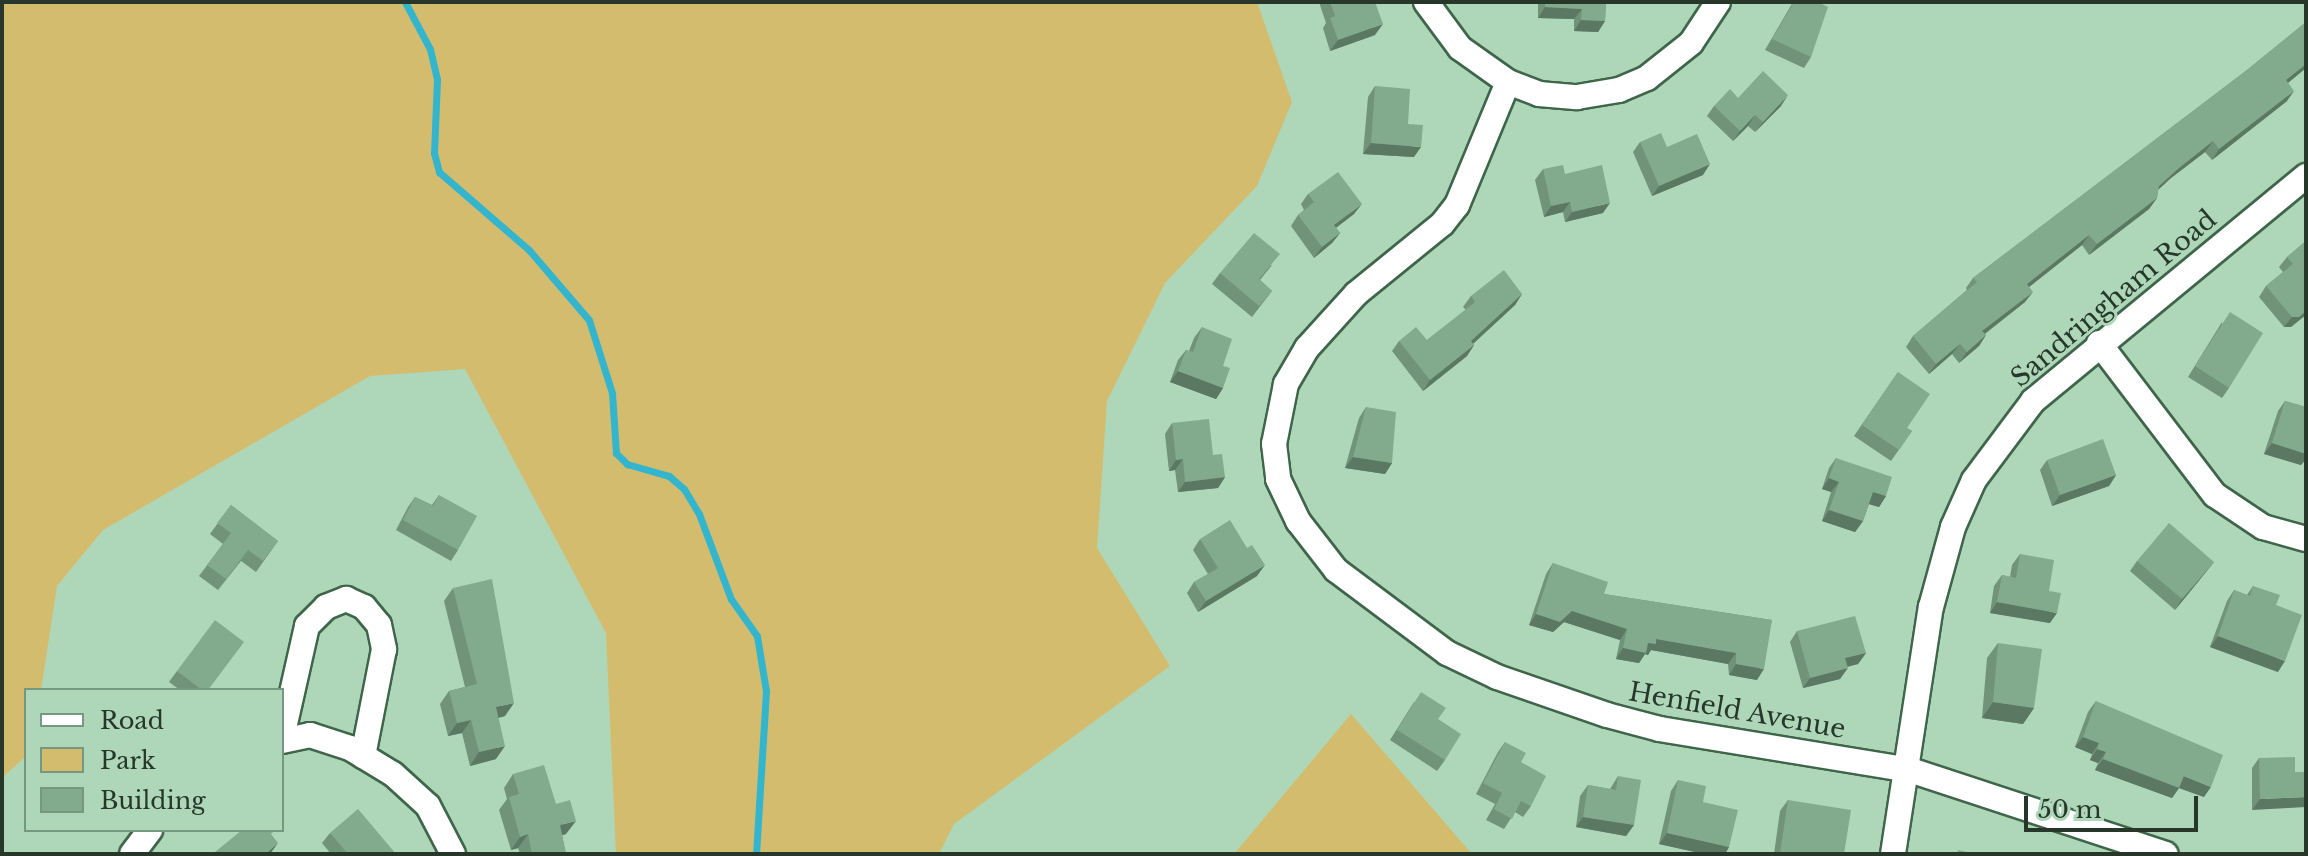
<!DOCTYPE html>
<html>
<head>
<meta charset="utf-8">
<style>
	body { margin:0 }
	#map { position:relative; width:2308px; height:856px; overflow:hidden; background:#add7b8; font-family:"Libre Baskerville",serif }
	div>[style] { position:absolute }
	.green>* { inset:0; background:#d4bc6e }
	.stream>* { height:7px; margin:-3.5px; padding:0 3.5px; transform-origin:3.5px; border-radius:3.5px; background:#33b5cd }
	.roads { filter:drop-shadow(2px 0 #3f654a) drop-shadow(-2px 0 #3f654a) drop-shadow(0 2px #3f654a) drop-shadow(0 -2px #3f654a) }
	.street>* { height:24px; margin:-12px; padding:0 12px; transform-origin:12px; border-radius:12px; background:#fff }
	.wall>* { inset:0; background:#709379 }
	.shaded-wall>* { inset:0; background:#5b7863 }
	.building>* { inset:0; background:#82ab8d }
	span { translate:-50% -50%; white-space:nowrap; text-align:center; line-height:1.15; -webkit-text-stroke:6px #add7b8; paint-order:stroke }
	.street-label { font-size:26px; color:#27382b }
	.frame { position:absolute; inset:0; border:4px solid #27382b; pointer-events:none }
	.legend { position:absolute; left:24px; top:688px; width:260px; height:144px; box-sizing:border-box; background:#add7b8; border:2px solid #779780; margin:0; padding:10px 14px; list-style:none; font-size:24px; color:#27382b }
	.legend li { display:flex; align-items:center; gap:16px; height:40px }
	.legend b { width:40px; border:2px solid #779780 }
	.scale { position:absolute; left:2024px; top:796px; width:174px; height:36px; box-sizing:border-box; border:4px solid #27382b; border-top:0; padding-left:10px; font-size:24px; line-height:28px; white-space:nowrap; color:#27382b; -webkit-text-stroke:6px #add7b8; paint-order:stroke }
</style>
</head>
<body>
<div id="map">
	<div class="green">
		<i style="clip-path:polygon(2px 2px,1257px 2px,1292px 102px,1257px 186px,1165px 283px,1107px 401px,1097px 548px,1170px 666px,954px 824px,939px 854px,616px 854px,606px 633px,465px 369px,370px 376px,103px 530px,57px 586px,41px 690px,26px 690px,26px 756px,2px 778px)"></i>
		<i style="clip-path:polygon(1351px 714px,1472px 854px,1234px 854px)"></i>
	</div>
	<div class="stream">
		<i style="left:405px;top:2px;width:53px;rotate:62deg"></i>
		<i style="left:430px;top:49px;width:31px;rotate:77deg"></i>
		<i style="left:437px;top:79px;width:74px;rotate:92.3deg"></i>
		<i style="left:434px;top:153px;width:20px;rotate:75deg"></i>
		<i style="left:439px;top:172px;width:119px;rotate:40.9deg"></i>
		<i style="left:529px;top:250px;width:92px;rotate:49.4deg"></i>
		<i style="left:589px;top:320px;width:77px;rotate:72.5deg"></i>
		<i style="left:612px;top:393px;width:60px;rotate:86.2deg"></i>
		<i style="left:616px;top:453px;width:16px;rotate:45deg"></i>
		<i style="left:627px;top:464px;width:44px;rotate:15.9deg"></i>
		<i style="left:669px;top:476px;width:20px;rotate:41deg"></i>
		<i style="left:684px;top:489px;width:29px;rotate:59deg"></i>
		<i style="left:699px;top:514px;width:91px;rotate:69.4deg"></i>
		<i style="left:731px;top:599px;width:45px;rotate:54.9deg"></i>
		<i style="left:757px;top:636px;width:56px;rotate:80.7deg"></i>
		<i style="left:766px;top:691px;width:163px;rotate:93.5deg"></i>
	</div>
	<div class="roads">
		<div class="street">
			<i style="left:1426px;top:2px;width:57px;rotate:53.5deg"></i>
			<i style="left:1460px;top:48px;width:59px;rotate:35.3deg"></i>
			<i style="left:1508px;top:82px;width:33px;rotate:21deg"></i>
			<i style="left:1539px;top:94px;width:38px;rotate:5deg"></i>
			<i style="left:1577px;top:97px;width:43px;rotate:-9.5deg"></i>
			<i style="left:1619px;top:90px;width:30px;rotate:-23deg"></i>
			<i style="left:1647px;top:78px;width:56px;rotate:-38.5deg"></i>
			<i style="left:1691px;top:43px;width:49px;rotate:-56.6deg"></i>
			<i style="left:1508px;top:82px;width:133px;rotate:112.5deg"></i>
			<i style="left:1457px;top:205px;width:24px;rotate:128deg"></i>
			<i style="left:1442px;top:224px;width:111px;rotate:140.9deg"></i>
			<i style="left:1356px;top:294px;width:73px;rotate:132.2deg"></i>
			<i style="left:1307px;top:348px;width:42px;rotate:120.3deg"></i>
			<i style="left:1286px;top:384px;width:61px;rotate:101.3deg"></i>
			<i style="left:1274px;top:444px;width:35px;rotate:83deg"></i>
			<i style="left:1278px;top:479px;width:47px;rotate:64.5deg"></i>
			<i style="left:1298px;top:521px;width:62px;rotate:52.2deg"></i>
			<i style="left:1336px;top:570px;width:139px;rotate:36.8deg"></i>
			<i style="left:1447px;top:653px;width:55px;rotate:25.6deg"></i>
			<i style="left:1497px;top:677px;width:116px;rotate:19.1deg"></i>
			<i style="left:1607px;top:715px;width:55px;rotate:14.8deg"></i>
			<i style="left:1660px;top:729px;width:253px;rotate:9.3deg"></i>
			<i style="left:1910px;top:770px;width:269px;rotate:18.2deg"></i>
			<i style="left:2099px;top:343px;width:191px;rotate:52.7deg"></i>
			<i style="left:2215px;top:495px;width:58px;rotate:33.7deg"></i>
			<i style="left:2263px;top:527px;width:45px;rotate:15.6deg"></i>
			<i style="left:282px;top:737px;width:114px;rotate:-77.3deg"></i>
			<i style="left:307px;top:626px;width:27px;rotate:-45deg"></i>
			<i style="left:326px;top:607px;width:22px;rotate:-22deg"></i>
			<i style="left:346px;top:599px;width:20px;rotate:24deg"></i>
			<i style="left:364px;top:607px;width:23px;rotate:50deg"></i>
			<i style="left:379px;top:625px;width:25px;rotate:78deg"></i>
			<i style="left:384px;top:649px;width:109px;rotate:101.1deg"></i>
			<i style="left:282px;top:741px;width:29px;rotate:-12deg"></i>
			<i style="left:310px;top:735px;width:42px;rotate:18deg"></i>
			<i style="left:350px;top:748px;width:50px;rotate:31.2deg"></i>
			<i style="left:393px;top:774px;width:47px;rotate:42.4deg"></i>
			<i style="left:428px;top:806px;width:54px;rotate:62.5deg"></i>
			<i style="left:132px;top:854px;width:30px;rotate:-53deg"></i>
			<i style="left:1893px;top:854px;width:250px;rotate:-81.3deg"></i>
			<i style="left:1931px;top:607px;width:83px;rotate:-74.6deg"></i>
			<i style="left:1953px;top:527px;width:51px;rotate:-65.9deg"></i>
			<i style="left:1974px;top:480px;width:99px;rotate:-53.2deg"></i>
			<i style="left:2033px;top:401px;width:354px;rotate:-39.5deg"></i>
		</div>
	</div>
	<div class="wall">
		<i style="clip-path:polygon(1319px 2px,1365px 2px,1375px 35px,1330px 51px,1323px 28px,1326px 23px)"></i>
		<i style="clip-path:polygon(1538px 2px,1606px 2px,1605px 21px,1598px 32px,1574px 31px,1574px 19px,1538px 18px)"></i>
		<i style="clip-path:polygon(1793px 2px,1818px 2px,1811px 57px,1804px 68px,1765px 50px)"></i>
		<i style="clip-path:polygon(2306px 22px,2306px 68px,2288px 83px,2287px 101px,2212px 160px,2205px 152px,2171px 178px,2158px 190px,2157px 198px,2149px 209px,2089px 255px,2082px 245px,2029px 287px,2025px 302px,1985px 334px,1986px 335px,1979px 346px,1959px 363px,1952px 354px,1929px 374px,1906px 347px,1913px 336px,1967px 290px,1966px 288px,1973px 278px,2247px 70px)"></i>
		<i style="clip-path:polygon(1375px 86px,1408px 124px,1414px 157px,1363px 154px,1368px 97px)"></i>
		<i style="clip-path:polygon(1738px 98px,1781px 106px,1755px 132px,1748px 126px,1733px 141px,1707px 116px,1714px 106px)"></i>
		<i style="clip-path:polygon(1640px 142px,1667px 147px,1703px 175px,1652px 196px,1633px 152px)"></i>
		<i style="clip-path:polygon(1543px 169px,1565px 174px,1603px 213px,1565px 222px,1563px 212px,1544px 217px,1535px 180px)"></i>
		<i style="clip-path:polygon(1308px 194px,1354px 214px,1336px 228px,1340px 233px,1332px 243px,1314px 258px,1291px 226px,1298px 215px,1304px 210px,1301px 204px)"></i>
		<i style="clip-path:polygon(2306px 241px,2291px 327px,2284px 327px,2259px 297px,2266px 286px,2283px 272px,2279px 267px,2287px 257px)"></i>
		<i style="clip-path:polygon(1272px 265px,1260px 280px,1272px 291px,1252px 317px,1212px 284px,1220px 273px)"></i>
		<i style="clip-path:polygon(1522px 294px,1515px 305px,1473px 344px,1474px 345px,1467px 356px,1423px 391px,1392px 351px,1399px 341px,1427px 340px,1466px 310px,1463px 307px,1471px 296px)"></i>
		<i style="clip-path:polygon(2222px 322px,2229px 388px,2222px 398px,2188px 377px)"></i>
		<i style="clip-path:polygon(1202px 327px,1223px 366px,1223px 388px,1216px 399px,1170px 382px,1178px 360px,1186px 350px,1189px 351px,1194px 338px)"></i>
		<i style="clip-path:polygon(1898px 372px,1907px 428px,1912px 431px,1891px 461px,1854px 436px)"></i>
		<i style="clip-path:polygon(2285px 401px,2306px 407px,2306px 459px,2301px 465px,2264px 454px,2278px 411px)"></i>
		<i style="clip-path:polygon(1366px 407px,1392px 463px,1385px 474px,1345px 468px,1359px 418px)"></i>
		<i style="clip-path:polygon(1172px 423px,1213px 455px,1225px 477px,1218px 488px,1178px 492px,1175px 470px,1169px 471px,1165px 434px)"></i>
		<i style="clip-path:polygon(1836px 458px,1886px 496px,1879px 507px,1869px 504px,1863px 521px,1855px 532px,1822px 521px,1831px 492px,1822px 489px,1829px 468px)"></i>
		<i style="clip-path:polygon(2047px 460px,2116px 475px,2109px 486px,2052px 506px,2040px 470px)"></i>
		<i style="clip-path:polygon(439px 495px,458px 550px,451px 561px,396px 530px,408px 507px,415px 497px,432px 505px)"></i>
		<i style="clip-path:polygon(231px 505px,278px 541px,256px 572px,241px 561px,218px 590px,199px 576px,223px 544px,210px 534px)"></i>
		<i style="clip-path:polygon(1200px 539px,1257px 576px,1198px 612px,1187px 593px,1194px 582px,1208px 574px,1193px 550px)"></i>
		<i style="clip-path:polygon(2020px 554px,2049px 591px,2050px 623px,1990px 613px,1994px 586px,2002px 575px,2010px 577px,2012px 565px)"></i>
		<i style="clip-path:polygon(2137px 561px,2214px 562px,2175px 610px,2130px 571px)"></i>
		<i style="clip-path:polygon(1553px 563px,1604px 594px,1772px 620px,1757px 680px,1729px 675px,1728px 664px,1651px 650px,1648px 655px,1645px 654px,1639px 663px,1616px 659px,1620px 640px,1564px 622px,1553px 632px,1529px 625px,1546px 574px)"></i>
		<i style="clip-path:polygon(2253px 586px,2276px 605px,2278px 672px,2210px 647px,2227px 601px,2234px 590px,2247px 595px)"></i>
		<i style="clip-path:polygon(453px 588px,505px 716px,498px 718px,496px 759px,470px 766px,462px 733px,448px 736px,440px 704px,449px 691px,465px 687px,444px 601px)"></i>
		<i style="clip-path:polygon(1797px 631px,1866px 653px,1858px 664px,1847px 667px,1840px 679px,1803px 688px,1790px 642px)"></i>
		<i style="clip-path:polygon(1998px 643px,2034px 708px,2023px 724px,1982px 718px,1987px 658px)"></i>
		<i style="clip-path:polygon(177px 671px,209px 690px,180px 690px,169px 682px)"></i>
		<i style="clip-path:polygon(2096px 701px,2204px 797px,2179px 788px,2172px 798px,2095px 770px,2098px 763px,2090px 760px,2092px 754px,2075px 747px,2088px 712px)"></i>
		<i style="clip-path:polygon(1414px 702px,1438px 719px,1445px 760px,1437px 771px,1390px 740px)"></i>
		<i style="clip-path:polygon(1505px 742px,1531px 806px,1523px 817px,1515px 812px,1504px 829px,1486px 820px,1495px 804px,1476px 794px,1498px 752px)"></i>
		<i style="clip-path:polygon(2259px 758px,2295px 772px,2252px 810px,2252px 768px)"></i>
		<i style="clip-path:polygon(513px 774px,556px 804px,566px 834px,562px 835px,566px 854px,520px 854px,518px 848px,511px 850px,499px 810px,507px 799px,504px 788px)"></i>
		<i style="clip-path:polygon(1618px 776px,1634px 825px,1626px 836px,1576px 827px,1580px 796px,1588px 785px,1610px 789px)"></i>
		<i style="clip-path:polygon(1678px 780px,1703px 802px,1729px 847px,1725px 854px,1704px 854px,1659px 844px,1671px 791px)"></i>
		<i style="clip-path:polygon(1788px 800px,1844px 854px,1774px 854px,1780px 811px)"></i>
		<i style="clip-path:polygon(330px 833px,396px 854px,331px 854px,322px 843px)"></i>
	</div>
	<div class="shaded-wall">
		<i style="clip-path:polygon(1545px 7px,1582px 9px,1574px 19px,1538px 18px)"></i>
		<i style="clip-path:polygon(1581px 20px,1605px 21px,1598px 32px,1574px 31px)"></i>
		<i style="clip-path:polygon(1383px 24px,1375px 35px,1330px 51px,1338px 40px)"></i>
		<i style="clip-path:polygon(2306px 64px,2306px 68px,2278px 91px,2286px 80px)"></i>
		<i style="clip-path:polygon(2294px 91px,2287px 101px,2212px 160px,2219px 149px)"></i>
		<i style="clip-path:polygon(1788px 95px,1781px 106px,1755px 132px,1763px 122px)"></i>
		<i style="clip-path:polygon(1755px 115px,1748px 126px,1733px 141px,1740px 131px)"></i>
		<i style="clip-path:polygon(2213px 141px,2205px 152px,2171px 178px,2151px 196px,2159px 186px,2179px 168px)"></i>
		<i style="clip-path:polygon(1371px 143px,1421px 147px,1414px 157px,1363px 154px)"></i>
		<i style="clip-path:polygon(1710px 164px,1703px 175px,1652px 196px,1659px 186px)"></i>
		<i style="clip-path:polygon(2157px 198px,2149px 209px,2089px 255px,2097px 244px)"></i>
		<i style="clip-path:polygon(1570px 202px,1563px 212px,1544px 217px,1551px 206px)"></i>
		<i style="clip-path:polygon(1610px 203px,1603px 213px,1565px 222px,1572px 212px)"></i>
		<i style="clip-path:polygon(1362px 204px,1354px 214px,1326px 235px,1334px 225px)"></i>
		<i style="clip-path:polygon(1340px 233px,1332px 243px,1314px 258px,1322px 247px)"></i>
		<i style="clip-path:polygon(2089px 235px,2082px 245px,2019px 295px,2027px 284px)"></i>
		<i style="clip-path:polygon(2033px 292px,2025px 302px,1975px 341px,1982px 331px)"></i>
		<i style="clip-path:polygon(1522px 294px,1515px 305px,1464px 352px,1471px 341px)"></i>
		<i style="clip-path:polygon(2306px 311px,2306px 315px,2291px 327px,2284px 327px,2292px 317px)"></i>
		<i style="clip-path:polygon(1986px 335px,1979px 346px,1959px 363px,1967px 352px)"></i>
		<i style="clip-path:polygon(1960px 344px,1952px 354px,1929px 374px,1936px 364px)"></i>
		<i style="clip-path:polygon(1474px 345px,1467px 356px,1423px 391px,1430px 380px)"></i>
		<i style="clip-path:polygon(1178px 371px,1223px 388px,1216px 399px,1170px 382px)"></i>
		<i style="clip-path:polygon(2272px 443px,2306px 453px,2306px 459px,2301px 465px,2264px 454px)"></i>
		<i style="clip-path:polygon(1353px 457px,1392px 463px,1385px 474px,1345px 468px)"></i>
		<i style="clip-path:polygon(1183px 459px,1175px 470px,1169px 471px,1176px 460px)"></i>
		<i style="clip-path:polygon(2116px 475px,2109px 486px,2052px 506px,2060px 495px)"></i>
		<i style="clip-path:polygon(1225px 477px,1218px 488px,1178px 492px,1185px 482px)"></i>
		<i style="clip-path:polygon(1829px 478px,1839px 482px,1831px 492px,1822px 489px)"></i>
		<i style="clip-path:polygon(1873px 492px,1886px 496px,1879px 507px,1865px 503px)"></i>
		<i style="clip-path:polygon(1829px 510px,1863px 521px,1855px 532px,1822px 521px)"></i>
		<i style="clip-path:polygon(2214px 562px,2206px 572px,2175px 610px,2182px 599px)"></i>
		<i style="clip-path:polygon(1265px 565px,1257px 576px,1198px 612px,1206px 601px)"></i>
		<i style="clip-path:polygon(1997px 602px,2057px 613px,2050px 623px,1990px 613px)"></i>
		<i style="clip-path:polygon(1572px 611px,1627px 629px,1620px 640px,1564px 622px,1553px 632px,1529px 625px,1536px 614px)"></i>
		<i style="clip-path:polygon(2218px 636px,2285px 661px,2278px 672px,2210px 647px)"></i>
		<i style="clip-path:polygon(1656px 639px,1736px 653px,1728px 664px,1651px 650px,1648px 655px,1645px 654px,1639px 663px,1616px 659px,1623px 648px)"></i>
		<i style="clip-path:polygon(1866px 653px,1858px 664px,1838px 669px,1845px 658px)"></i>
		<i style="clip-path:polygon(1736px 664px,1764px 669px,1757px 680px,1729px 675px)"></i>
		<i style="clip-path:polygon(1848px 668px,1840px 679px,1803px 688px,1810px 678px)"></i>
		<i style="clip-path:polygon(1993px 702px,2034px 708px,2023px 724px,1982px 718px)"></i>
		<i style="clip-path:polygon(514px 703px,505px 716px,486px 721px,496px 707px)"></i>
		<i style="clip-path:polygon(471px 720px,462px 733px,448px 736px,457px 723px)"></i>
		<i style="clip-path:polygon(2083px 737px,2099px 743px,2092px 754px,2075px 747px)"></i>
		<i style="clip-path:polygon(505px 746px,496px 759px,470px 766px,479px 752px)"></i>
		<i style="clip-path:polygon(2097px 749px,2106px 752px,2098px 763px,2090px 760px)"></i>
		<i style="clip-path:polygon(2103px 759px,2184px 776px,2211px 787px,2204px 797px,2179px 788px,2172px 798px,2095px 770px)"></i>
		<i style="clip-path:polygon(2306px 797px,2306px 807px,2252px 810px,2260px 799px)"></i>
		<i style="clip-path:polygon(1583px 817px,1634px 825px,1626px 836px,1576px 827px)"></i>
		<i style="clip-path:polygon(576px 821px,566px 834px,550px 839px,560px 825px)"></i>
		<i style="clip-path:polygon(1667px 833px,1729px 847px,1725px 854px,1704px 854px,1659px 844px)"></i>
		<i style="clip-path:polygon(528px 834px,518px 848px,511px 850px,520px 837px)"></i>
		<i style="clip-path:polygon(278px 843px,270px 854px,265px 854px)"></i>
	</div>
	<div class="building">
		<i style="clip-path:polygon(1330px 2px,1365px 2px,1366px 4px,1375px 2px,1383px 24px,1338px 40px,1330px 18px,1335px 16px)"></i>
		<i style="clip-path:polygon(1545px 2px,1606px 2px,1605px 21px,1581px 20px,1582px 9px,1545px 7px)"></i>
		<i style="clip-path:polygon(1794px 2px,1818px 2px,1828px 7px,1811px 57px,1772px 39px)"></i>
		<i style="clip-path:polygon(2306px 22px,2306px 64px,2286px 80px,2294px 91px,2219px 149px,2213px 141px,2179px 168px,2159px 186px,2157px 198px,2097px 244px,2089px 235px,2027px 284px,2033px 292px,1982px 331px,1986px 335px,1967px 352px,1960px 344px,1936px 364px,1913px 336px,1977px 282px,1973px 278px,2247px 70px)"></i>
		<i style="clip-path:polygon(1763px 71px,1788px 95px,1763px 122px,1755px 115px,1740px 131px,1714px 106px,1730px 89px,1738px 98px)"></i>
		<i style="clip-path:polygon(1375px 86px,1410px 89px,1408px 124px,1423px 125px,1421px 147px,1371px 143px)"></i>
		<i style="clip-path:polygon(1661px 133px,1667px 147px,1697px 134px,1710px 164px,1659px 186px,1640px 142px)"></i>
		<i style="clip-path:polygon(1563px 165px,1565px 174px,1602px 165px,1610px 203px,1572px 212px,1570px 202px,1551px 206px,1543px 169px)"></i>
		<i style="clip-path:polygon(1338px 172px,1362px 204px,1334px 225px,1340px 233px,1322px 247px,1298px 215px,1314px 202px,1308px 194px)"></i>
		<i style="clip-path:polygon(1254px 233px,1280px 254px,1259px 279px,1272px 291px,1259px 306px,1220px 273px)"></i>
		<i style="clip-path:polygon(2306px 241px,2306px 311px,2299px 317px,2292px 317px,2266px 286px,2293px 264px,2287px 257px)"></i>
		<i style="clip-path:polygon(1504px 270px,1522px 294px,1471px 341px,1474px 345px,1430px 380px,1399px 341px,1416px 327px,1427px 340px,1475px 302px,1471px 296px)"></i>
		<i style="clip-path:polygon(2230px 312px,2263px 333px,2229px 388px,2195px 366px)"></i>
		<i style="clip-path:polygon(1202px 327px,1232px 339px,1223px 366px,1230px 368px,1223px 388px,1178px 371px,1186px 350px,1193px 352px)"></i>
		<i style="clip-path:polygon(1898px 372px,1930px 394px,1907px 428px,1912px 431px,1899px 450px,1862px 425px)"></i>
		<i style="clip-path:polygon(2285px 401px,2306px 407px,2306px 454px,2272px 443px)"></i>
		<i style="clip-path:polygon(1366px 407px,1396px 412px,1392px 463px,1353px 457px)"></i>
		<i style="clip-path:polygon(1209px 419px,1213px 455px,1222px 454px,1225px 477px,1185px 482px,1183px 459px,1176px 460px,1172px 423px)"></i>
		<i style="clip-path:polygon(2103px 439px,2116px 475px,2060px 495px,2047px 460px)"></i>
		<i style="clip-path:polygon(1836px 458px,1892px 477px,1886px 496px,1873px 492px,1863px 521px,1829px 510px,1839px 482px,1829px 478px)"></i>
		<i style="clip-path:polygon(439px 495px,477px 516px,458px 550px,403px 520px,415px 497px,433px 506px)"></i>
		<i style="clip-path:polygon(231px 505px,278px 541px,263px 561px,248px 550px,226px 579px,207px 565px,231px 533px,217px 523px)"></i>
		<i style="clip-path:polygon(1230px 520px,1247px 548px,1252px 545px,1265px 565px,1206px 601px,1194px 582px,1218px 568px,1200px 539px)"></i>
		<i style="clip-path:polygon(2169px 523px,2214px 562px,2182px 599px,2137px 561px)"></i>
		<i style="clip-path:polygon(2020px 554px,2054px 560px,2049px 591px,2061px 593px,2057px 613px,1997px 602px,2002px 575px,2016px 578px)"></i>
		<i style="clip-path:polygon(1553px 563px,1608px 582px,1604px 594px,1772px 620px,1764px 669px,1736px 664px,1736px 653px,1656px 639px,1656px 644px,1648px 643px,1646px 653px,1623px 648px,1627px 629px,1572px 611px,1560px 622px,1536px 614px)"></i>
		<i style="clip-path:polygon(492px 579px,514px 703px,496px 707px,505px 746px,479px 752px,471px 720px,457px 723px,449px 691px,477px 684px,453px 588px)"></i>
		<i style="clip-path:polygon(2253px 586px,2280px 595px,2276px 605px,2302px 615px,2285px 661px,2218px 636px,2234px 590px,2250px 596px)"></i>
		<i style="clip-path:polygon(1855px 616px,1866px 653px,1845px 658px,1848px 668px,1810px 678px,1797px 631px)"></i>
		<i style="clip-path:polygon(215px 620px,244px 642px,208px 690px,202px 690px,177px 671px)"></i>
		<i style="clip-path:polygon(1998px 643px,2042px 649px,2034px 708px,1993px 702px)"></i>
		<i style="clip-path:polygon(1421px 692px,1446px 708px,1438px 719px,1461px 734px,1445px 760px,1397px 730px)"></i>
		<i style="clip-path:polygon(2096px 701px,2223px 755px,2211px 787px,2184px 776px,2179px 788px,2103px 759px,2106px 752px,2097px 749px,2099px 743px,2083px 737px)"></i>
		<i style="clip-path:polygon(1505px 742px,1526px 753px,1521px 762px,1546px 776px,1531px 806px,1521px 801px,1512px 819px,1494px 809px,1502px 793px,1483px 783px)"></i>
		<i style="clip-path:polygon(2295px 757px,2295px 772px,2306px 772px,2306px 797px,2260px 799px,2259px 758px)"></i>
		<i style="clip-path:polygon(544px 765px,556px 804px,570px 800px,576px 821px,560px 825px,566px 854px,532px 854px,528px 834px,520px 837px,509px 797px,519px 794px,513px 774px)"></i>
		<i style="clip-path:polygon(1618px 776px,1641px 780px,1634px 825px,1583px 817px,1588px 785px,1616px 790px)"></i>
		<i style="clip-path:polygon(1678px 780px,1706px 786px,1703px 802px,1738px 810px,1729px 847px,1667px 833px)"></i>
		<i style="clip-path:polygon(1788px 800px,1851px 810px,1844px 854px,1780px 853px)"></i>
		<i style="clip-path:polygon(358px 809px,396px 854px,348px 854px,330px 833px)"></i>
		<i style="clip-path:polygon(242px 830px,275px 830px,271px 834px,278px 843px,265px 854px,216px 854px,215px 852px)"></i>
		<i style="clip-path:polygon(1958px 850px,1975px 854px,1957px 854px)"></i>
	</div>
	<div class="street-label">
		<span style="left:2114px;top:299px;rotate:-40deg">Sandringham Road</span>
		<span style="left:1737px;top:711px;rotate:10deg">Henfield Avenue</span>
	</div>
	<div class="frame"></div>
	<ul class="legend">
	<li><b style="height:10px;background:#fff"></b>Road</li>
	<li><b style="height:22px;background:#d4bc6e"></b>Park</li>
	<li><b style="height:22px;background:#82ab8d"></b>Building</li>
	</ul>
	<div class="scale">50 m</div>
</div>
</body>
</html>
